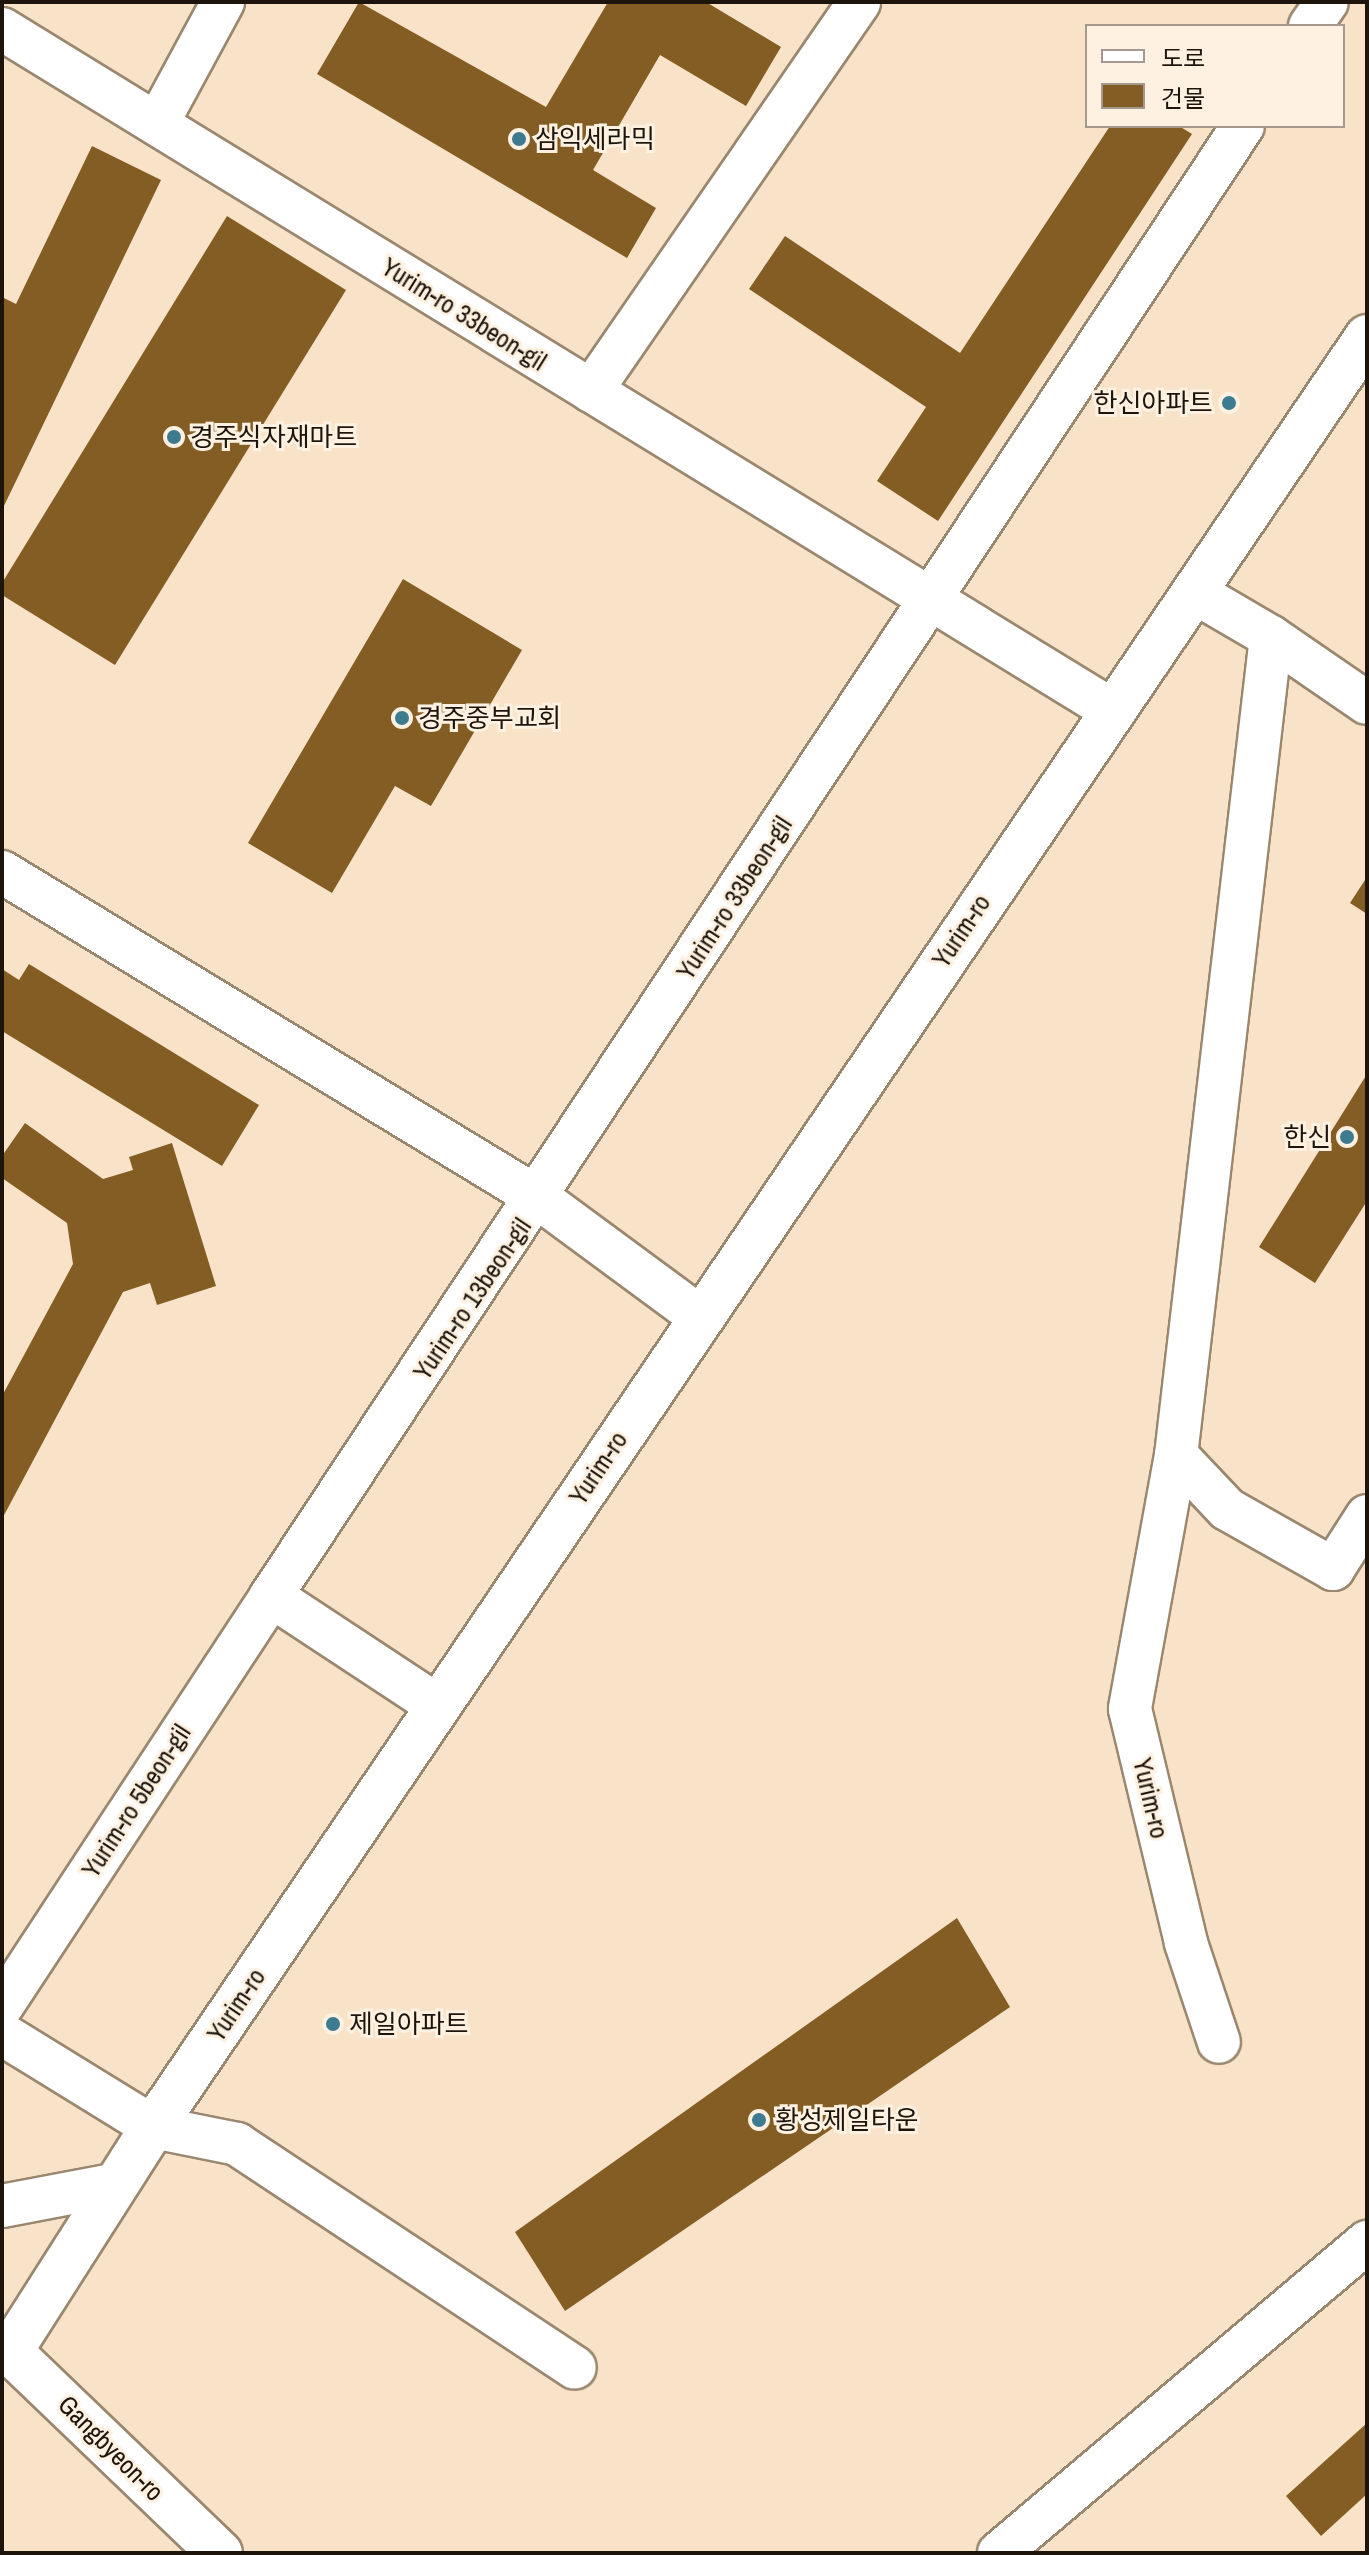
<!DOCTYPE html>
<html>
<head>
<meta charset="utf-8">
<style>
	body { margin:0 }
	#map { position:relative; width:1369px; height:2555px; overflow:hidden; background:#f8e3c8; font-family:"Archivo Narrow","Noto Sans KR",sans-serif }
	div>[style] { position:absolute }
	.building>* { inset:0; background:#835d24 }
	.roads { filter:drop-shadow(2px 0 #9a876f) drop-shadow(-2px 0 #9a876f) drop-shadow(0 2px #9a876f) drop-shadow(0 -2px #9a876f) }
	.street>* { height:42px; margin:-21px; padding:0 21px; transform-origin:21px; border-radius:21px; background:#fff }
	.secondary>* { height:44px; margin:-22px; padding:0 22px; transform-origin:22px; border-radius:22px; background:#fff }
	.dots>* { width:22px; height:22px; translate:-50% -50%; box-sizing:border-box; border:4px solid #fef1e1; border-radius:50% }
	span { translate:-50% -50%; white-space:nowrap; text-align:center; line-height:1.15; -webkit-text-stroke:6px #fef1e1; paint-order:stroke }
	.poi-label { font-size:26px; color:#1d150c }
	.left { translate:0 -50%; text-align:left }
	.right { translate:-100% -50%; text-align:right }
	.street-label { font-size:26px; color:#1d150c }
	.frame { position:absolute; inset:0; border:4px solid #1d150c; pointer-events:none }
	.legend { position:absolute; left:1085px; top:24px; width:260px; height:104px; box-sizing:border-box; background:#fef1e1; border:2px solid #a4998c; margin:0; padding:10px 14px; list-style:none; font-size:24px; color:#1d150c }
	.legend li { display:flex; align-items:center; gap:16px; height:40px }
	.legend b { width:40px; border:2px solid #a4998c }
</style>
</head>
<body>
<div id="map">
	<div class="building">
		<i style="clip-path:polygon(359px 2px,546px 107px,608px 2px,706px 2px,781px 47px,746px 106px,660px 55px,593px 170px,656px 208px,627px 258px,317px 74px)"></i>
		<i style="clip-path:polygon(1110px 126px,1179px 126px,1192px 134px,938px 521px,877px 481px,926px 407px,749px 289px,785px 236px,960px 353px)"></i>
		<i style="clip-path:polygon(92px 146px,161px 180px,2px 510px,2px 297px,16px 304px)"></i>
		<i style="clip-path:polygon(227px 216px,346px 290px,115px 665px,2px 595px,2px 583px)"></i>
		<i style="clip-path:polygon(403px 579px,522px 650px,431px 806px,395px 786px,332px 893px,248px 843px)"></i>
		<i style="clip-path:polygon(1367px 877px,1367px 914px,1350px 903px)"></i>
		<i style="clip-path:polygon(29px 964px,259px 1105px,222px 1166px,2px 1031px,2px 969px,19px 980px)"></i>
		<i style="clip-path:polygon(1367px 1074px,1367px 1201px,1315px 1283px,1259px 1247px)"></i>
		<i style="clip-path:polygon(25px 1123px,103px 1179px,133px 1170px,129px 1157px,172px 1143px,216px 1286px,157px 1305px,150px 1283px,123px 1292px,2px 1519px,2px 1396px,73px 1264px,67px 1223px,2px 1178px,2px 1156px)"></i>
		<i style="clip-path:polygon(957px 1918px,1010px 2007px,565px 2311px,515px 2232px)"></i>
		<i style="clip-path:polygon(1367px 2423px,1367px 2494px,1321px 2536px,1286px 2496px)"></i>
	</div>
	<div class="roads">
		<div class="street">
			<i style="left:1310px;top:26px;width:29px;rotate:-55deg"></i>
			<i style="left:2px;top:29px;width:1300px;rotate:31.54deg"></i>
			<i style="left:157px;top:124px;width:139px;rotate:-61.6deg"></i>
			<i style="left:591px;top:391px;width:472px;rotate:-55.4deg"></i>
			<i style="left:1194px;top:592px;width:89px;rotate:30.3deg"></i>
			<i style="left:1271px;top:637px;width:823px;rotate:96.62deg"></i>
			<i style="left:1176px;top:1455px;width:258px;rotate:100.3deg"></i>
			<i style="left:1130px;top:1709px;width:241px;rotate:76.5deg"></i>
			<i style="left:1186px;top:1943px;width:104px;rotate:71.6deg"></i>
			<i style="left:1271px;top:637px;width:116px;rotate:34.5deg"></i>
			<i style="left:2px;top:872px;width:630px;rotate:31.29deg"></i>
			<i style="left:540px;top:1199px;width:199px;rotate:36.4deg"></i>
			<i style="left:1176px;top:1455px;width:74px;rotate:46.6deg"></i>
			<i style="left:1227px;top:1509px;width:122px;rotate:29.5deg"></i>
			<i style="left:1333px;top:1569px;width:63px;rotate:-57.3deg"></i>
			<i style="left:438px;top:1706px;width:200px;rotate:-146.6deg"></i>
			<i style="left:271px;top:1596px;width:1762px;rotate:-56.53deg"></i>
			<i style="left:2px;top:2006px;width:490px;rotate:-56.7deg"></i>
			<i style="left:2px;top:2034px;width:177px;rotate:31.6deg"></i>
			<i style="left:153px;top:2127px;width:86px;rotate:11.4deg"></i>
			<i style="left:237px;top:2144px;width:405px;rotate:33.5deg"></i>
			<i style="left:2px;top:2206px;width:117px;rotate:-10.8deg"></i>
			<i style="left:999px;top:2553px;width:482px;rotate:-40.2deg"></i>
		</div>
		<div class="secondary">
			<i style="left:2px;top:2344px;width:302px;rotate:43.8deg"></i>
			<i style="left:11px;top:2350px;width:264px;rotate:-57.5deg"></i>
			<i style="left:153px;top:2127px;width:2163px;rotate:-55.85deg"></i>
		</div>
	</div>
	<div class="dots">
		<i style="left:519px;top:139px;background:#3d7b90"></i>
		<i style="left:1229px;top:403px;background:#3d7b90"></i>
		<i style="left:174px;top:437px;background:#3d7b90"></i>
		<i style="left:402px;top:718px;background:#3d7b90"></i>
		<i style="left:1347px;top:1137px;background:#3d7b90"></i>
		<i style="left:333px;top:2024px;background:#3d7b90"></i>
		<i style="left:759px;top:2120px;background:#3d7b90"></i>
	</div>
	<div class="poi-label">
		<span class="left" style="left:535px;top:139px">삼익세라믹</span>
		<span class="right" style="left:1213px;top:403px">한신아파트</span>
		<span class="left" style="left:190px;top:437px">경주식자재마트</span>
		<span class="left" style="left:418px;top:718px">경주중부교회</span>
		<span class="right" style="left:1331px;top:1137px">한신</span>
		<span class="left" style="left:349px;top:2024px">제일아파트</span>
		<span class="left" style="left:775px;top:2120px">황성제일타운</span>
	</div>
	<div class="street-label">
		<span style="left:464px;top:314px;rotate:32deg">Yurim-ro 33beon-gil</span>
		<span style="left:734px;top:898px;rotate:-57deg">Yurim-ro 33beon-gil</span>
		<span style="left:961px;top:931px;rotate:-56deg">Yurim-ro</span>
		<span style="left:472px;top:1299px;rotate:-56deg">Yurim-ro 13beon-gil</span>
		<span style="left:598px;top:1468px;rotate:-56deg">Yurim-ro</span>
		<span style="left:1151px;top:1798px;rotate:77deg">Yurim-ro</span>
		<span style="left:136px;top:1801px;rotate:-57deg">Yurim-ro 5beon-gil</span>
		<span style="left:236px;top:2005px;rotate:-56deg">Yurim-ro</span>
		<span style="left:111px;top:2448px;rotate:45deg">Gangbyeon-ro</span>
	</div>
	<div class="frame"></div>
	<ul class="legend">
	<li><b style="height:10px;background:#fff"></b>도로</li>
	<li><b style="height:22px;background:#835d24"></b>건물</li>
	</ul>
</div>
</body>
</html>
